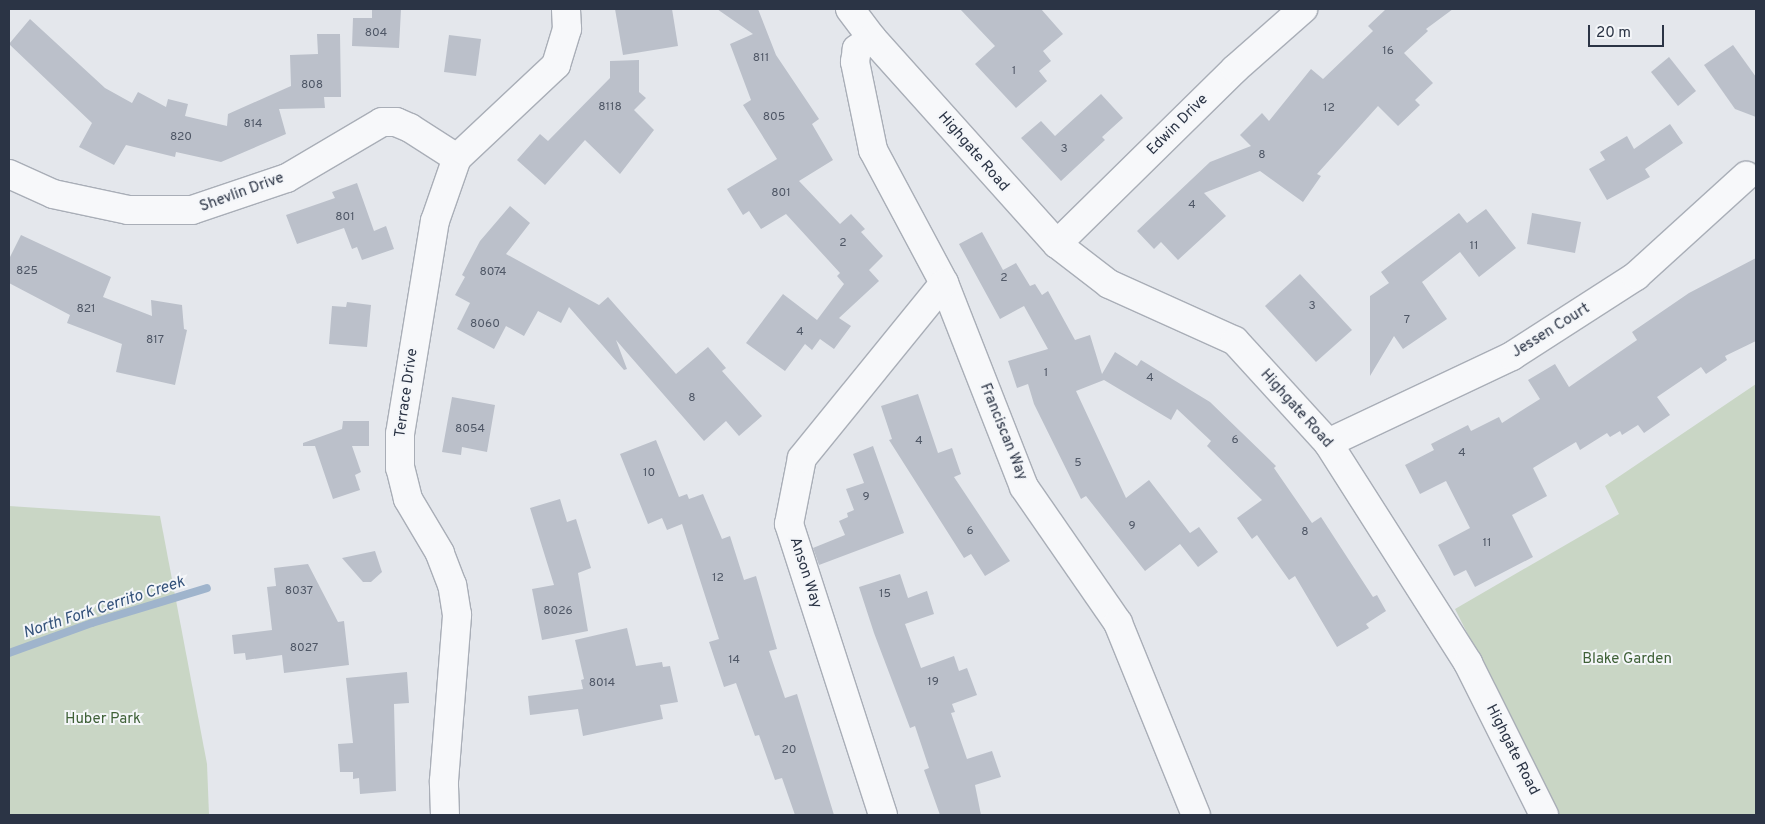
<!DOCTYPE html>
<html>
<head>
<meta charset="utf-8">
<style>
	body { margin:0 }
	#map { position:relative; width:1765px; height:824px; overflow:hidden; background:#e4e7ec; font-family:Overpass,sans-serif }
	div>[style] { position:absolute }
	.green>* { inset:0; background:#c9d6c5 }
	.stream>* { height:8px; margin:-4px; padding:0 4px; transform-origin:4px; border-radius:4px; background:#9fb4cc }
	.building>* { inset:0; background:#bbc0ca }
	.roads { filter:drop-shadow(1px 0 #a9aeb7) drop-shadow(-1px 0 #a9aeb7) drop-shadow(0 1px #a9aeb7) drop-shadow(0 -1px #a9aeb7) }
	.minor>* { height:28px; margin:-14px; padding:0 14px; transform-origin:14px; border-radius:14px; background:#f7f8fa }
	span { translate:-50% -50%; white-space:nowrap; text-align:center; line-height:1.15; -webkit-text-stroke:4px #f4f6f9; paint-order:stroke }
	.number-label { font-size:12px; color:#4f5766 }
	.number-label span { -webkit-text-stroke-width:0 }
	.street-label { font-size:15px; color:#2b3445 }
	.park-label { font-size:15px; color:#3f6138 }
	.water-label { font-size:16px; color:#34527a; font-style:italic }
	.frame { position:absolute; inset:0; border:10px solid #2b3445; pointer-events:none }
	.scale { position:absolute; left:1588px; top:25px; width:76px; height:22px; box-sizing:border-box; border:2px solid #2b3445; border-top:0; padding-left:6px; font-size:15px; line-height:18px; white-space:nowrap; color:#2b3445; -webkit-text-stroke:4px #f4f6f9; paint-order:stroke }
</style>
</head>
<body>
<div id="map">
	<div class="green">
		<i style="clip-path:polygon(1756px 384px,1756px 815px,1559px 815px,1455px 609px,1619px 514px,1605px 486px)"></i>
		<i style="clip-path:polygon(9px 506px,160px 516px,207px 764px,209px 815px,9px 815px)"></i>
	</div>
	<div class="stream">
		<i style="left:9px;top:653px;width:88px;rotate:-19.9deg"></i>
		<i style="left:92px;top:623px;width:120px;rotate:-16.9deg"></i>
	</div>
	<div class="building">
		<i style="clip-path:polygon(372px 9px,401px 9px,399px 48px,352px 46px,353px 18px,372px 18px)"></i>
		<i style="clip-path:polygon(615px 9px,672px 9px,678px 46px,623px 55px)"></i>
		<i style="clip-path:polygon(717px 9px,758px 9px,776px 55px,819px 119px,812px 124px,833px 160px,799px 181px,840px 224px,851px 214px,865px 229px,861px 232px,883px 256px,869px 270px,879px 281px,839px 318px,851px 326px,834px 349px,820px 339px,812px 350px,805px 344px,785px 371px,746px 343px,783px 294px,817px 320px,844px 284px,837px 276px,840px 273px,786px 214px,761px 229px,749px 211px,743px 215px,727px 189px,777px 159px,743px 105px,751px 100px,730px 44px,753px 34px)"></i>
		<i style="clip-path:polygon(960px 9px,1041px 9px,1063px 34px,1043px 51px,1051px 61px,1039px 71px,1047px 81px,1016px 108px,975px 64px,995px 46px)"></i>
		<i style="clip-path:polygon(1386px 9px,1453px 9px,1426px 29px,1428px 31px,1404px 53px,1433px 83px,1415px 100px,1420px 105px,1398px 126px,1378px 106px,1317px 174px,1321px 176px,1303px 202px,1260px 171px,1204px 193px,1226px 216px,1178px 260px,1161px 242px,1154px 249px,1137px 231px,1210px 162px,1251px 146px,1240px 135px,1262px 113px,1269px 121px,1311px 69px,1323px 79px,1373px 31px,1368px 26px)"></i>
		<i style="clip-path:polygon(30px 19px,105px 88px,132px 103px,138px 92px,166px 107px,168px 99px,188px 104px,185px 116px,227px 126px,228px 114px,291px 86px,290px 55px,318px 54px,317px 34px,340px 34px,341px 97px,324px 97px,325px 108px,279px 109px,286px 134px,221px 162px,176px 152px,175px 157px,126px 145px,114px 165px,79px 147px,92px 123px,9px 44px)"></i>
		<i style="clip-path:polygon(449px 35px,481px 39px,476px 76px,444px 72px)"></i>
		<i style="clip-path:polygon(1733px 45px,1756px 77px,1756px 117px,1735px 109px,1704px 65px)"></i>
		<i style="clip-path:polygon(1669px 57px,1696px 91px,1678px 106px,1651px 72px)"></i>
		<i style="clip-path:polygon(639px 60px,639px 92px,646px 98px,634px 110px,654px 130px,620px 174px,585px 140px,545px 185px,517px 160px,540px 134px,548px 141px,610px 78px,610px 61px)"></i>
		<i style="clip-path:polygon(1101px 94px,1123px 118px,1102px 137px,1105px 140px,1061px 181px,1021px 138px,1041px 121px,1055px 136px)"></i>
		<i style="clip-path:polygon(1670px 124px,1683px 143px,1645px 169px,1650px 177px,1607px 200px,1589px 169px,1605px 160px,1600px 152px,1627px 136px,1634px 149px)"></i>
		<i style="clip-path:polygon(357px 183px,374px 231px,386px 226px,394px 249px,362px 260px,357px 247px,352px 249px,344px 228px,297px 244px,286px 215px,335px 198px,332px 192px)"></i>
		<i style="clip-path:polygon(510px 206px,530px 223px,506px 254px,599px 305px,608px 297px,676px 374px,708px 347px,726px 368px,722px 371px,762px 416px,739px 436px,726px 421px,704px 441px,616px 340px,627px 369px,624px 370px,569px 307px,561px 323px,538px 311px,524px 336px,506px 326px,494px 349px,457px 329px,470px 303px,455px 295px,465px 277px,462px 275px,480px 241px)"></i>
		<i style="clip-path:polygon(1486px 209px,1516px 248px,1479px 277px,1460px 252px,1422px 282px,1447px 319px,1403px 349px,1394px 336px,1370px 376px,1370px 296px,1389px 283px,1381px 272px,1459px 213px,1467px 223px)"></i>
		<i style="clip-path:polygon(1532px 213px,1581px 222px,1575px 253px,1527px 244px)"></i>
		<i style="clip-path:polygon(982px 232px,1003px 270px,1016px 263px,1030px 286px,1035px 284px,1042px 295px,1048px 291px,1075px 340px,1090px 335px,1102px 374px,1115px 352px,1137px 366px,1141px 360px,1210px 402px,1276px 466px,1274px 468px,1312px 523px,1321px 517px,1373px 597px,1377px 595px,1386px 611px,1366px 624px,1369px 628px,1337px 647px,1295px 576px,1289px 580px,1257px 535px,1252px 539px,1237px 518px,1262px 500px,1207px 446px,1211px 441px,1177px 409px,1171px 420px,1104px 380px,1076px 391px,1126px 498px,1149px 480px,1190px 533px,1199px 527px,1218px 552px,1198px 567px,1180px 544px,1145px 571px,1086px 496px,1081px 499px,1034px 404px,1028px 384px,1017px 388px,1008px 361px,1048px 349px,1024px 306px,1000px 319px,959px 244px)"></i>
		<i style="clip-path:polygon(21px 235px,111px 277px,103px 297px,152px 316px,151px 300px,182px 305px,184px 329px,187px 330px,175px 385px,116px 372px,122px 344px,67px 323px,70px 315px,9px 283px,9px 259px)"></i>
		<i style="clip-path:polygon(1756px 258px,1756px 341px,1725px 356px,1727px 360px,1706px 374px,1701px 367px,1657px 397px,1670px 415px,1644px 433px,1638px 425px,1622px 435px,1620px 431px,1610px 437px,1607px 433px,1580px 450px,1576px 442px,1533px 468px,1547px 496px,1512px 515px,1533px 557px,1475px 587px,1466px 570px,1454px 576px,1438px 545px,1470px 528px,1446px 481px,1420px 494px,1405px 465px,1434px 450px,1431px 444px,1468px 425px,1471px 431px,1499px 417px,1502px 423px,1540px 399px,1528px 380px,1555px 364px,1569px 387px,1637px 340px,1632px 332px,1689px 293px)"></i>
		<i style="clip-path:polygon(1300px 274px,1352px 330px,1316px 362px,1265px 306px)"></i>
		<i style="clip-path:polygon(347px 302px,371px 305px,367px 347px,329px 344px,332px 306px,346px 307px)"></i>
		<i style="clip-path:polygon(918px 394px,938px 453px,952px 448px,961px 474px,954px 477px,1010px 561px,985px 576px,971px 554px,964px 558px,889px 440px,892px 439px,881px 406px)"></i>
		<i style="clip-path:polygon(452px 397px,495px 405px,487px 452px,462px 447px,461px 455px,442px 452px)"></i>
		<i style="clip-path:polygon(343px 421px,369px 421px,369px 446px,352px 446px,361px 472px,355px 475px,360px 490px,333px 499px,315px 446px,303px 446px,303px 443px,342px 429px)"></i>
		<i style="clip-path:polygon(656px 440px,679px 497px,687px 494px,689px 499px,703px 494px,722px 539px,730px 536px,744px 580px,756px 576px,777px 649px,769px 651px,785px 698px,797px 694px,834px 815px,795px 815px,782px 778px,775px 780px,759px 735px,755px 736px,736px 683px,724px 687px,709px 642px,719px 639px,682px 524px,667px 530px,662px 518px,648px 524px,620px 454px)"></i>
		<i style="clip-path:polygon(873px 446px,904px 533px,819px 565px,813px 548px,845px 535px,839px 521px,848px 517px,847px 513px,854px 510px,846px 489px,864px 483px,853px 454px)"></i>
		<i style="clip-path:polygon(560px 499px,567px 522px,576px 519px,591px 568px,578px 573px,588px 631px,542px 640px,532px 589px,554px 585px,530px 508px)"></i>
		<i style="clip-path:polygon(375px 551px,382px 572px,371px 582px,363px 582px,342px 558px)"></i>
		<i style="clip-path:polygon(308px 564px,338px 622px,344px 621px,349px 665px,284px 673px,282px 655px,246px 660px,245px 653px,234px 654px,232px 635px,272px 630px,267px 587px,276px 586px,274px 568px)"></i>
		<i style="clip-path:polygon(900px 574px,908px 598px,927px 591px,934px 614px,905px 624px,921px 668px,954px 656px,959px 671px,967px 668px,977px 695px,952px 704px,955px 712px,951px 713px,967px 759px,992px 751px,1001px 777px,975px 785px,981px 815px,940px 815px,924px 770px,929px 768px,915px 726px,910px 728px,874px 633px,859px 587px)"></i>
		<i style="clip-path:polygon(627px 628px,636px 666px,662px 662px,663px 667px,670px 666px,678px 702px,660px 705px,663px 719px,583px 736px,578px 709px,530px 715px,528px 696px,583px 689px,581px 680px,584px 679px,575px 640px)"></i>
		<i style="clip-path:polygon(407px 672px,409px 703px,394px 704px,396px 791px,360px 794px,359px 778px,353px 779px,353px 772px,340px 772px,338px 744px,353px 743px,346px 678px)"></i>
	</div>
	<div class="roads">
		<div class="minor">
			<i style="left:850px;top:9px;width:36px;rotate:53deg"></i>
			<i style="left:872px;top:38px;width:277px;rotate:48.1deg"></i>
			<i style="left:1057px;top:244px;width:66px;rotate:37.6deg"></i>
			<i style="left:1109px;top:284px;width:138px;rotate:24.3deg"></i>
			<i style="left:1235px;top:341px;width:138px;rotate:47.6deg"></i>
			<i style="left:1328px;top:443px;width:261px;rotate:57.5deg"></i>
			<i style="left:1468px;top:663px;width:170px;rotate:63.4deg"></i>
			<i style="left:872px;top:38px;width:19px;rotate:144deg"></i>
			<i style="left:857px;top:49px;width:13px;rotate:99deg"></i>
			<i style="left:855px;top:62px;width:90px;rotate:78.4deg"></i>
			<i style="left:873px;top:150px;width:151px;rotate:61.9deg"></i>
			<i style="left:944px;top:283px;width:219px;rotate:68.6deg"></i>
			<i style="left:1024px;top:487px;width:165px;rotate:55.3deg"></i>
			<i style="left:1118px;top:623px;width:207px;rotate:67.9deg"></i>
			<i style="left:9px;top:174px;width:48px;rotate:24.4deg"></i>
			<i style="left:53px;top:194px;width:77px;rotate:12deg"></i>
			<i style="left:128px;top:210px;width:64px"></i>
			<i style="left:192px;top:210px;width:100px;rotate:-18.6deg"></i>
			<i style="left:287px;top:178px;width:110px;rotate:-30.5deg"></i>
			<i style="left:382px;top:122px;width:14px"></i>
			<i style="left:396px;top:122px;width:15px;rotate:23deg"></i>
			<i style="left:410px;top:128px;width:56px;rotate:32.6deg"></i>
			<i style="left:1057px;top:244px;width:250px;rotate:-44.5deg"></i>
			<i style="left:1235px;top:69px;width:91px;rotate:-41.4deg"></i>
			<i style="left:1328px;top:443px;width:204px;rotate:-25.3deg"></i>
			<i style="left:1512px;top:356px;width:148px;rotate:-32.8deg"></i>
			<i style="left:1636px;top:276px;width:149px;rotate:-42.3deg"></i>
			<i style="left:445px;top:815px;width:34px;rotate:-92deg"></i>
			<i style="left:444px;top:781px;width:167px;rotate:-85.5deg"></i>
			<i style="left:457px;top:615px;width:30px;rotate:-99deg"></i>
			<i style="left:452px;top:585px;width:34px;rotate:-111deg"></i>
			<i style="left:440px;top:553px;width:63px;rotate:-120.7deg"></i>
			<i style="left:408px;top:499px;width:32px;rotate:-104deg"></i>
			<i style="left:400px;top:468px;width:34px;rotate:-90deg"></i>
			<i style="left:400px;top:434px;width:216px;rotate:-80.7deg"></i>
			<i style="left:435px;top:221px;width:67px;rotate:-70.8deg"></i>
			<i style="left:457px;top:158px;width:136px;rotate:-43.2deg"></i>
			<i style="left:556px;top:65px;width:38px;rotate:-73deg"></i>
			<i style="left:567px;top:29px;width:20px;rotate:-93deg"></i>
			<i style="left:883px;top:815px;width:306px;rotate:-107.9deg"></i>
			<i style="left:789px;top:524px;width:67px;rotate:-78.9deg"></i>
			<i style="left:802px;top:458px;width:225px;rotate:-50.9deg"></i>
		</div>
	</div>
	<div class="number-label">
		<span style="left:376px;top:34px">804</span>
		<span style="left:1388px;top:52px">16</span>
		<span style="left:761px;top:59px">811</span>
		<span style="left:1014px;top:72px">1</span>
		<span style="left:312px;top:86px">808</span>
		<span style="left:610px;top:108px">8118</span>
		<span style="left:1329px;top:109px">12</span>
		<span style="left:774px;top:118px">805</span>
		<span style="left:253px;top:125px">814</span>
		<span style="left:181px;top:138px">820</span>
		<span style="left:1064px;top:150px">3</span>
		<span style="left:1262px;top:156px">8</span>
		<span style="left:781px;top:194px">801</span>
		<span style="left:1192px;top:206px">4</span>
		<span style="left:345px;top:218px">801</span>
		<span style="left:843px;top:244px">2</span>
		<span style="left:1474px;top:247px">11</span>
		<span style="left:27px;top:272px">825</span>
		<span style="left:493px;top:273px">8074</span>
		<span style="left:1004px;top:279px">2</span>
		<span style="left:1312px;top:307px">3</span>
		<span style="left:86px;top:310px">821</span>
		<span style="left:1407px;top:321px">7</span>
		<span style="left:485px;top:325px">8060</span>
		<span style="left:800px;top:333px">4</span>
		<span style="left:155px;top:341px">817</span>
		<span style="left:1046px;top:374px">1</span>
		<span style="left:1150px;top:379px">4</span>
		<span style="left:692px;top:399px">8</span>
		<span style="left:470px;top:430px">8054</span>
		<span style="left:1235px;top:441px">6</span>
		<span style="left:919px;top:442px">4</span>
		<span style="left:1462px;top:454px">4</span>
		<span style="left:1078px;top:464px">5</span>
		<span style="left:649px;top:474px">10</span>
		<span style="left:866px;top:498px">9</span>
		<span style="left:1132px;top:527px">9</span>
		<span style="left:970px;top:532px">6</span>
		<span style="left:1305px;top:533px">8</span>
		<span style="left:1487px;top:544px">11</span>
		<span style="left:718px;top:579px">12</span>
		<span style="left:299px;top:592px">8037</span>
		<span style="left:885px;top:595px">15</span>
		<span style="left:558px;top:612px">8026</span>
		<span style="left:304px;top:649px">8027</span>
		<span style="left:734px;top:661px">14</span>
		<span style="left:933px;top:683px">19</span>
		<span style="left:602px;top:684px">8014</span>
		<span style="left:789px;top:751px">20</span>
	</div>
	<div class="street-label">
		<span style="left:1178px;top:125px;rotate:-45deg">Edwin Drive</span>
		<span style="left:973px;top:152px;rotate:49deg">Highgate Road</span>
		<span style="left:242px;top:193px;rotate:-20deg">Shevlin Drive</span>
		<span style="left:1551px;top:331px;rotate:-32deg">Jessen Court</span>
		<span style="left:407px;top:393px;rotate:-82deg">Terrace Drive</span>
		<span style="left:1296px;top:409px;rotate:48deg">Highgate Road</span>
		<span style="left:1003px;top:432px;rotate:68deg">Franciscan Way</span>
		<span style="left:805px;top:573px;rotate:72deg">Anson Way</span>
		<span style="left:1512px;top:750px;rotate:63deg">Highgate Road</span>
	</div>
	<div class="park-label">
		<span style="left:1627px;top:660px">Blake Garden</span>
		<span style="left:103px;top:720px">Huber Park</span>
	</div>
	<div class="water-label">
		<span style="left:104px;top:608px;rotate:-18deg">North Fork Cerrito Creek</span>
	</div>
	<div class="frame"></div>
	<div class="scale">20 m</div>
</div>
</body>
</html>
